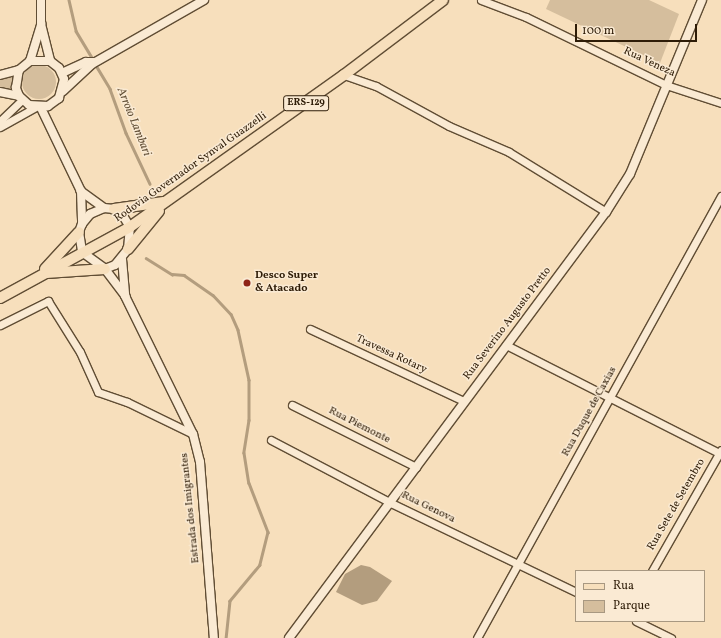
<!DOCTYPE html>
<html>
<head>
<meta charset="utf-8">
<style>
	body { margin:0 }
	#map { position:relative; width:721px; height:638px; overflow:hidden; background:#f7dfbc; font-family:Vollkorn,serif }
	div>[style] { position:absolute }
	.green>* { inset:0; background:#d5be9d }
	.round { border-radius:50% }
	.water>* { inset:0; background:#b39d7e }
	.stream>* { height:2.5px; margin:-1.25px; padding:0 1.25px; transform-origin:1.25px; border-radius:1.25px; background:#b39d7e }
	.roads { filter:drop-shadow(1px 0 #604d34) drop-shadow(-1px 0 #604d34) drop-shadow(0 1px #604d34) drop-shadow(0 -1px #604d34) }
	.minor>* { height:7px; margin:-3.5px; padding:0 3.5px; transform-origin:3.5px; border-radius:3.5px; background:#faead3 }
	.tertiary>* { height:8px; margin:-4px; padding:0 4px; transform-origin:4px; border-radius:4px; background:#faead3 }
	.primary>* { height:10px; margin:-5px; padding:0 5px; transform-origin:5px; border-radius:5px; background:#f7dfbc }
	.dots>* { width:11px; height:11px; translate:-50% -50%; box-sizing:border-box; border:2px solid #faead3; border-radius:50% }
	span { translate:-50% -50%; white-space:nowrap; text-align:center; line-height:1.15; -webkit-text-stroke:3px #faead3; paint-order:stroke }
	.shield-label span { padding:1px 3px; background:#faead3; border:1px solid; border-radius:3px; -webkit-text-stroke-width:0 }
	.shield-label { font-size:10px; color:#2e1c07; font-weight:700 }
	.street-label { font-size:11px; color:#2e1c07 }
	.poi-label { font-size:11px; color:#2e1c07; font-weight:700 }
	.left { translate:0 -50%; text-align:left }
	.water-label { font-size:12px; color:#635037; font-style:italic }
	.legend { position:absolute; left:575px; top:570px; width:130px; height:52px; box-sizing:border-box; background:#faead3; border:1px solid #a89881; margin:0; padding:5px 7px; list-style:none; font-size:12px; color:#2e1c07 }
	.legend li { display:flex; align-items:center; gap:8px; height:20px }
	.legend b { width:20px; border:1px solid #a89881 }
	.scale { position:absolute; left:575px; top:24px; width:122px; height:18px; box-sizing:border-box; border:2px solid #2e1c07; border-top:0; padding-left:5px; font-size:12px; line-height:14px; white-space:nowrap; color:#2e1c07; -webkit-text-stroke:3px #faead3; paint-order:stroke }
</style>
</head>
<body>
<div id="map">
	<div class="green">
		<i style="clip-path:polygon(550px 0,649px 0,679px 14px,660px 63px,546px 9px)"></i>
		<i class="round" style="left:22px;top:65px;width:34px;height:34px"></i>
		<i style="clip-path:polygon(14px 77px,13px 92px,0 87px,0 79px)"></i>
	</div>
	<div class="water">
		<i style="clip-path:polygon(361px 565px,370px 567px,392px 581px,377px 601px,362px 605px,336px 592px,345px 574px)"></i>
	</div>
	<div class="stream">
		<i style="left:69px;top:0;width:32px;rotate:77deg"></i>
		<i style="left:76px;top:31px;width:31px;rotate:59deg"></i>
		<i style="left:97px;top:67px;width:26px;rotate:59deg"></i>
		<i style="left:110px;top:89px;width:47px;rotate:70deg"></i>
		<i style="left:126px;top:133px;width:56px;rotate:64.8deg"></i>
		<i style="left:146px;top:258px;width:31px;rotate:32deg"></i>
		<i style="left:172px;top:274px;width:12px;rotate:5deg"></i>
		<i style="left:184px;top:275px;width:35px;rotate:35deg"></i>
		<i style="left:213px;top:295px;width:26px;rotate:47deg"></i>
		<i style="left:231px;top:314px;width:17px;rotate:66deg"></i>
		<i style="left:238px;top:330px;width:51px;rotate:77.6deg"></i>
		<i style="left:249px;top:380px;width:40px;rotate:90deg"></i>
		<i style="left:249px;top:420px;width:33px;rotate:99deg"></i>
		<i style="left:244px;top:453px;width:30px;rotate:81deg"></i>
		<i style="left:249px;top:483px;width:53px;rotate:68.8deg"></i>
		<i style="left:268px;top:532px;width:34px;rotate:104deg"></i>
		<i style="left:260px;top:565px;width:47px;rotate:129.8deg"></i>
		<i style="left:230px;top:601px;width:37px;rotate:96deg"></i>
	</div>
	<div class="roads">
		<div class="minor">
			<i style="left:481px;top:0;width:48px;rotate:20.7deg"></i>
			<i style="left:526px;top:17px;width:156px;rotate:25.9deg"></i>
			<i style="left:666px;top:85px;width:58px;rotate:18.1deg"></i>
			<i style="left:344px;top:75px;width:34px;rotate:19deg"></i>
			<i style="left:376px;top:86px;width:83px;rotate:28.7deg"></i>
			<i style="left:449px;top:126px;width:65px;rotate:23.4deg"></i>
			<i style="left:509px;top:152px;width:114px;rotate:31.7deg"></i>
			<i style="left:0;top:121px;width:30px;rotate:-44deg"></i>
			<i style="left:0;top:127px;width:41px;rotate:-29.1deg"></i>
			<i style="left:0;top:325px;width:54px;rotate:-26.6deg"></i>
			<i style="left:48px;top:301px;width:60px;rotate:57.9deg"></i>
			<i style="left:80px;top:352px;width:44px;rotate:65.8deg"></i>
			<i style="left:98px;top:392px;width:31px;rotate:19deg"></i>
			<i style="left:127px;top:402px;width:73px;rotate:25.9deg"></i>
			<i style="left:310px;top:329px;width:170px;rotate:25.1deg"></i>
			<i style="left:506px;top:345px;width:239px;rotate:26.9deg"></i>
			<i style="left:292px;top:405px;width:139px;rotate:26.6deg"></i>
			<i style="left:271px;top:440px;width:136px;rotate:27.7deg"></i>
			<i style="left:391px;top:503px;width:205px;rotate:25.7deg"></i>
			<i style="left:652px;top:571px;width:139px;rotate:-60.3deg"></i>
			<i style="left:636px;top:621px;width:39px;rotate:26deg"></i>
			<i style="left:477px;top:638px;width:505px;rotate:-61.1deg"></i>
		</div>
		<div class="tertiary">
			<i style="left:41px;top:0;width:24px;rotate:90deg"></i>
			<i style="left:41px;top:24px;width:38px;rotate:76deg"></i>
			<i style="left:30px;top:61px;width:39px;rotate:-73deg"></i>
			<i style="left:62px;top:73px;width:26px;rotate:-25deg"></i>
			<i style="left:86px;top:62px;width:8px"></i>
			<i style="left:0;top:75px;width:20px;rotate:-15deg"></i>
			<i style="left:19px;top:70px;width:14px;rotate:-39deg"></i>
			<i style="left:30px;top:61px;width:20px"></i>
			<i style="left:50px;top:61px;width:11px;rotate:38deg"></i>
			<i style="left:59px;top:68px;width:12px;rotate:66deg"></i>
			<i style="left:64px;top:79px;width:20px;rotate:105deg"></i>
			<i style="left:59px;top:98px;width:14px;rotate:144deg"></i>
			<i style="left:48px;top:106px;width:19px;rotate:-177deg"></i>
			<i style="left:29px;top:105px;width:13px;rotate:-138deg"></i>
			<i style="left:19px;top:96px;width:9px;rotate:-111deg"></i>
			<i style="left:16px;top:88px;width:18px;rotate:-81deg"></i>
			<i style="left:63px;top:91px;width:40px;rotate:-43deg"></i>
			<i style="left:92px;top:64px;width:129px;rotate:-29.7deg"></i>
			<i style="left:0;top:92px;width:19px;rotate:12deg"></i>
			<i style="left:41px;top:108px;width:92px;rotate:64.3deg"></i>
			<i style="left:81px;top:191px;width:33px;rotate:88deg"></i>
			<i style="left:82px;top:224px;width:9px;rotate:111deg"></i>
			<i style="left:79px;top:232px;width:20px;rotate:81deg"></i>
			<i style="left:82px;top:252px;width:29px;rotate:36deg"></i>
			<i style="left:105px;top:269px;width:11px;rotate:-22deg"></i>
			<i style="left:115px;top:265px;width:21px;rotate:-51deg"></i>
			<i style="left:128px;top:249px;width:22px;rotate:-85deg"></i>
			<i style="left:130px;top:227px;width:15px;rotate:-122deg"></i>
			<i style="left:122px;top:214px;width:9px;rotate:-148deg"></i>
			<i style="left:114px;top:209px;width:10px;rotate:-174deg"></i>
			<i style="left:104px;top:208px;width:29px;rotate:-144deg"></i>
			<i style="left:82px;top:224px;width:13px;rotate:-51deg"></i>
			<i style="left:90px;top:214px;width:15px;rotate:-23deg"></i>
			<i style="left:122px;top:259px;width:37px;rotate:85deg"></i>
			<i style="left:105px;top:269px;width:34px;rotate:53deg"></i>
			<i style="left:125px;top:296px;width:154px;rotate:63.8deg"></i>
			<i style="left:193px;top:434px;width:29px;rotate:76deg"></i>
			<i style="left:200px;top:462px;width:177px;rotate:85.5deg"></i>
			<i style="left:289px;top:638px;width:531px;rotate:-53.35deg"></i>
			<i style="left:606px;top:212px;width:45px;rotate:-57.7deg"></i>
			<i style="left:630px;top:174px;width:188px;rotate:-67.5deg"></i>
		</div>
		<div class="primary">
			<i style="left:114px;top:209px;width:50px;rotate:-8deg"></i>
			<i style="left:128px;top:249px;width:49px;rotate:-50.8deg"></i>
			<i style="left:45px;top:269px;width:50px;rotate:-47.4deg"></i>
			<i style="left:46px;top:273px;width:59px;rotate:-3.9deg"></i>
			<i style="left:0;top:298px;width:148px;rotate:-28.6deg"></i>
			<i style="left:130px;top:227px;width:262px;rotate:-35.4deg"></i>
			<i style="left:344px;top:75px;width:124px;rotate:-37.1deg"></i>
		</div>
	</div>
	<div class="dots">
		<i style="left:247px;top:283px;background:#8f2418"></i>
	</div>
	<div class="shield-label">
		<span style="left:306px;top:103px">ERS-129</span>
	</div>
	<div class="street-label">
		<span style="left:649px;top:63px;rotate:25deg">Rua Veneza</span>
		<span style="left:191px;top:168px;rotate:-35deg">Rodovia Governador Synval Guazzelli</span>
		<span style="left:508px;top:324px;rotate:-53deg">Rua Severino Augusto Pretto</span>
		<span style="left:391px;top:355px;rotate:25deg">Travessa Rotary</span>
		<span style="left:590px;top:412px;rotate:-61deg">Rua Duque de Caxias</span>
		<span style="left:359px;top:426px;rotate:27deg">Rua Piemonte</span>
		<span style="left:677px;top:505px;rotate:-60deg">Rua Sete de Setembro</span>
		<span style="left:191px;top:508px;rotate:-96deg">Estrada dos Imigrantes</span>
		<span style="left:428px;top:508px;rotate:26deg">Rua Genova</span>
	</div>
	<div class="poi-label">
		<span class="left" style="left:255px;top:283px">Desco Super<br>&amp; Atacado</span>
	</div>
	<div class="water-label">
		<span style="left:133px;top:122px;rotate:68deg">Arroio Lambari</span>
	</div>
	<ul class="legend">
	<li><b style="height:5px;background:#f7dfbc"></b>Rua</li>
	<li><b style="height:11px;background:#d5be9d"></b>Parque</li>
	</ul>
	<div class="scale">100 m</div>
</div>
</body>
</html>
